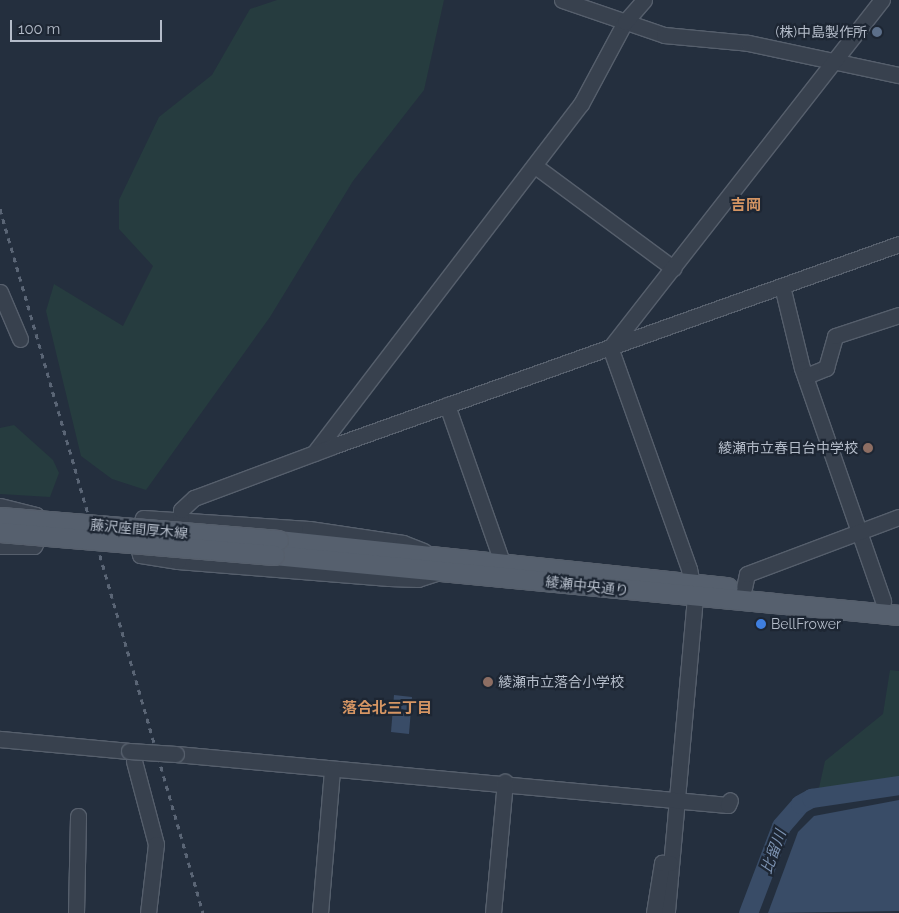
<!DOCTYPE html>
<html>
<head>
<meta charset="utf-8">
<style>
	body { margin:0 }
	#map { position:relative; width:899px; height:913px; overflow:hidden; background:#242f3e; font-family:Raleway,"Noto Sans JP",sans-serif }
	div>[style] { position:absolute }
	.green>* { inset:0; background:#263c3f }
	.water>* { inset:0; background:#394c67 }
	.river>* { height:19px; margin:-9.5px; padding:0 9.5px; transform-origin:9.5px; border-radius:9.5px; background:#394c67 }
	.roads { filter:drop-shadow(1px 0 #565f6c) drop-shadow(-1px 0 #565f6c) drop-shadow(0 1px #565f6c) drop-shadow(0 -1px #565f6c) }
	.minor>* { height:15px; margin:-7.5px; padding:0 7.5px; transform-origin:7.5px; border-radius:7.5px; background:#38414e }
	.major>* { height:19px; margin:-9.5px; padding:0 9.5px; transform-origin:9.5px; border-radius:9.5px; background:#56606e }
	.rail>* { height:3px; margin-top:-1.5px; transform-origin:0; background:repeating-linear-gradient(90deg,#5a6575 0 5px,transparent 0 10px) }
	.bridges { filter:drop-shadow(1px 0 #565f6c) drop-shadow(-1px 0 #565f6c) drop-shadow(0 1px #565f6c) drop-shadow(0 -1px #565f6c) }
	.minor-bridge>* { height:15px; margin:-7.5px; padding:0 7.5px; transform-origin:7.5px; border-radius:7.5px; background:#38414e }
	.major-bridge>* { height:19px; margin:-9.5px; padding:0 9.5px; transform-origin:9.5px; border-radius:9.5px; background:#56606e }
	.dots>* { width:14px; height:14px; translate:-50% -50%; box-sizing:border-box; border:2px solid #1d2633; border-radius:50% }
	span { translate:-50% -50%; white-space:nowrap; text-align:center; line-height:1.15; -webkit-text-stroke:4.5px #1d2633; paint-order:stroke }
	.poi-label { font-size:14px; color:#b4bcc9 }
	.right { translate:-100% -50%; text-align:right }
	.left { translate:0 -50%; text-align:left }
	.street-label { font-size:14px; color:#b4bcc9 }
	.neighbourhood-label { font-size:15px; color:#d59563; font-weight:700 }
	.water-label { font-size:15px; color:#7c92b1; font-style:italic }
	.scale { position:absolute; left:10px; top:20px; width:152px; height:22px; box-sizing:border-box; border:2px solid #b4bcc9; border-top:0; padding-left:6px; font-size:15px; line-height:18px; white-space:nowrap; color:#b4bcc9; -webkit-text-stroke:4px #1d2633; paint-order:stroke }
</style>
</head>
<body>
<div id="map">
	<div class="green">
		<i style="clip-path:polygon(277px 0,444px 0,424px 90px,353px 181px,270px 317px,146px 490px,112px 479px,81px 456px,46px 311px,54px 284px,123px 326px,153px 266px,119px 229px,119px 200px,159px 117px,212px 75px,250px 9px)"></i>
		<i style="clip-path:polygon(14px 425px,53px 460px,59px 473px,50px 497px,0 494px,0 428px)"></i>
		<i style="clip-path:polygon(890px 670px,899px 671px,899px 781px,819px 788px,825px 761px,883px 714px)"></i>
	</div>
	<div class="water">
		<i style="clip-path:polygon(394px 695px,412px 697px,409px 734px,391px 732px)"></i>
		<i style="clip-path:polygon(899px 800px,899px 911px,768px 913px,798px 832px,814px 816px)"></i>
	</div>
	<div class="river">
		<i style="left:748px;top:913px;width:93px;rotate:-69.2deg"></i>
		<i style="left:781px;top:826px;width:29px;rotate:-49deg"></i>
		<i style="left:800px;top:804px;width:13px;rotate:-29deg"></i>
		<i style="left:811px;top:798px;width:89px;rotate:-8.4deg"></i>
	</div>
	<div class="roads">
		<div class="minor">
			<i style="left:562px;top:0;width:108px;rotate:18.9deg"></i>
			<i style="left:664px;top:35px;width:84px;rotate:5.4deg"></i>
			<i style="left:748px;top:43px;width:154px;rotate:12deg"></i>
			<i style="left:535px;top:166px;width:172px;rotate:36.5deg"></i>
			<i style="left:782px;top:286px;width:84px;rotate:76.3deg"></i>
			<i style="left:802px;top:368px;width:247px;rotate:70.8deg"></i>
			<i style="left:0;top:292px;width:51px;rotate:66.9deg"></i>
			<i style="left:613px;top:344px;width:437px;rotate:-52deg"></i>
			<i style="left:610px;top:347px;width:236px;rotate:70.4deg"></i>
			<i style="left:689px;top:569px;width:29px;rotate:78deg"></i>
			<i style="left:695px;top:597px;width:317px;rotate:95.1deg"></i>
			<i style="left:806px;top:376px;width:22px;rotate:-22deg"></i>
			<i style="left:826px;top:368px;width:33px;rotate:-74deg"></i>
			<i style="left:835px;top:336px;width:67px;rotate:-18.2deg"></i>
			<i style="left:447px;top:405px;width:166px;rotate:70.7deg"></i>
			<i style="left:314px;top:453px;width:439px;rotate:-52.6deg"></i>
			<i style="left:581px;top:104px;width:93px;rotate:-61.8deg"></i>
			<i style="left:625px;top:22px;width:29px;rotate:-49deg"></i>
			<i style="left:0;top:506px;width:37px;rotate:14deg"></i>
			<i style="left:36px;top:515px;width:17px;rotate:69deg"></i>
			<i style="left:42px;top:531px;width:17px;rotate:118deg"></i>
			<i style="left:34px;top:546px;width:34px;rotate:180deg"></i>
			<i style="left:178px;top:561px;width:38px;rotate:-171deg"></i>
			<i style="left:140px;top:555px;width:21px;rotate:-101deg"></i>
			<i style="left:136px;top:534px;width:17px;rotate:-66deg"></i>
			<i style="left:143px;top:518px;width:166px;rotate:3.8deg"></i>
			<i style="left:309px;top:529px;width:95px;rotate:8.5deg"></i>
			<i style="left:403px;top:543px;width:22px;rotate:21deg"></i>
			<i style="left:439px;top:572px;width:22px;rotate:162deg"></i>
			<i style="left:418px;top:579px;width:29px;rotate:-178deg"></i>
			<i style="left:389px;top:578px;width:212px;rotate:-175.4deg"></i>
			<i style="left:178px;top:561px;width:51px;rotate:-86.6deg"></i>
			<i style="left:181px;top:510px;width:18px;rotate:-43deg"></i>
			<i style="left:194px;top:498px;width:148px;rotate:-20.5deg"></i>
			<i style="left:333px;top:446px;width:601px;rotate:-19.64deg"></i>
			<i style="left:744px;top:588px;width:14px;rotate:-78deg"></i>
			<i style="left:747px;top:574px;width:162px;rotate:-20.6deg"></i>
			<i style="left:0;top:739px;width:130px;rotate:5.3deg"></i>
			<i style="left:176px;top:754px;width:554px;rotate:5.28deg"></i>
			<i style="left:728px;top:805px;width:5px;rotate:-68deg"></i>
			<i style="left:134px;top:761px;width:86px;rotate:75.2deg"></i>
			<i style="left:156px;top:844px;width:69px;rotate:96.6deg"></i>
			<i style="left:76px;top:913px;width:97px;rotate:-88.8deg"></i>
			<i style="left:320px;top:913px;width:144px;rotate:-85.2deg"></i>
			<i style="left:493px;top:913px;width:132px;rotate:-84.8deg"></i>
			<i style="left:654px;top:913px;width:51px;rotate:-80.9deg"></i>
			<i style="left:662px;top:863px;width:8px"></i>
		</div>
		<div class="major">
			<i style="left:278px;top:540px;width:452px;rotate:6deg"></i>
			<i style="left:274px;top:555px;width:628px;rotate:5.48deg"></i>
		</div>
	</div>
	<div class="rail">
		<i style="left:0;top:209px;width:733px;rotate:73.91deg"></i>
	</div>
	<div class="bridges">
		<div class="minor-bridge">
			<i style="left:129px;top:751px;width:47px;rotate:3.7deg"></i>
		</div>
		<div class="major-bridge">
			<i style="left:0;top:517px;width:279px;rotate:4.7deg"></i>
			<i style="left:0;top:532px;width:275px;rotate:4.8deg"></i>
		</div>
	</div>
	<div class="dots">
		<i style="left:877px;top:32px;background:#5c6f8a"></i>
		<i style="left:868px;top:448px;background:#8d6e63"></i>
		<i style="left:761px;top:624px;background:#3f7fe0"></i>
		<i style="left:488px;top:682px;background:#8d6e63"></i>
	</div>
	<div class="poi-label">
		<span class="right" style="left:867px;top:32px">(株)中島製作所</span>
		<span class="right" style="left:858px;top:448px">綾瀬市立春日台中学校</span>
		<span class="left" style="left:771px;top:624px">BellFrower</span>
		<span class="left" style="left:498px;top:682px">綾瀬市立落合小学校</span>
	</div>
	<div class="street-label">
		<span style="left:139px;top:529px;rotate:5deg">藤沢座間厚木線</span>
		<span style="left:587px;top:586px;rotate:6deg">綾瀬中央通り</span>
	</div>
	<div class="neighbourhood-label">
		<span style="left:746px;top:206px">吉岡</span>
		<span style="left:387px;top:709px">落合北三丁目</span>
	</div>
	<div class="water-label">
		<span style="left:774px;top:852px;rotate:-70deg">比留川</span>
	</div>
	<div class="scale">100 m</div>
</div>
</body>
</html>
